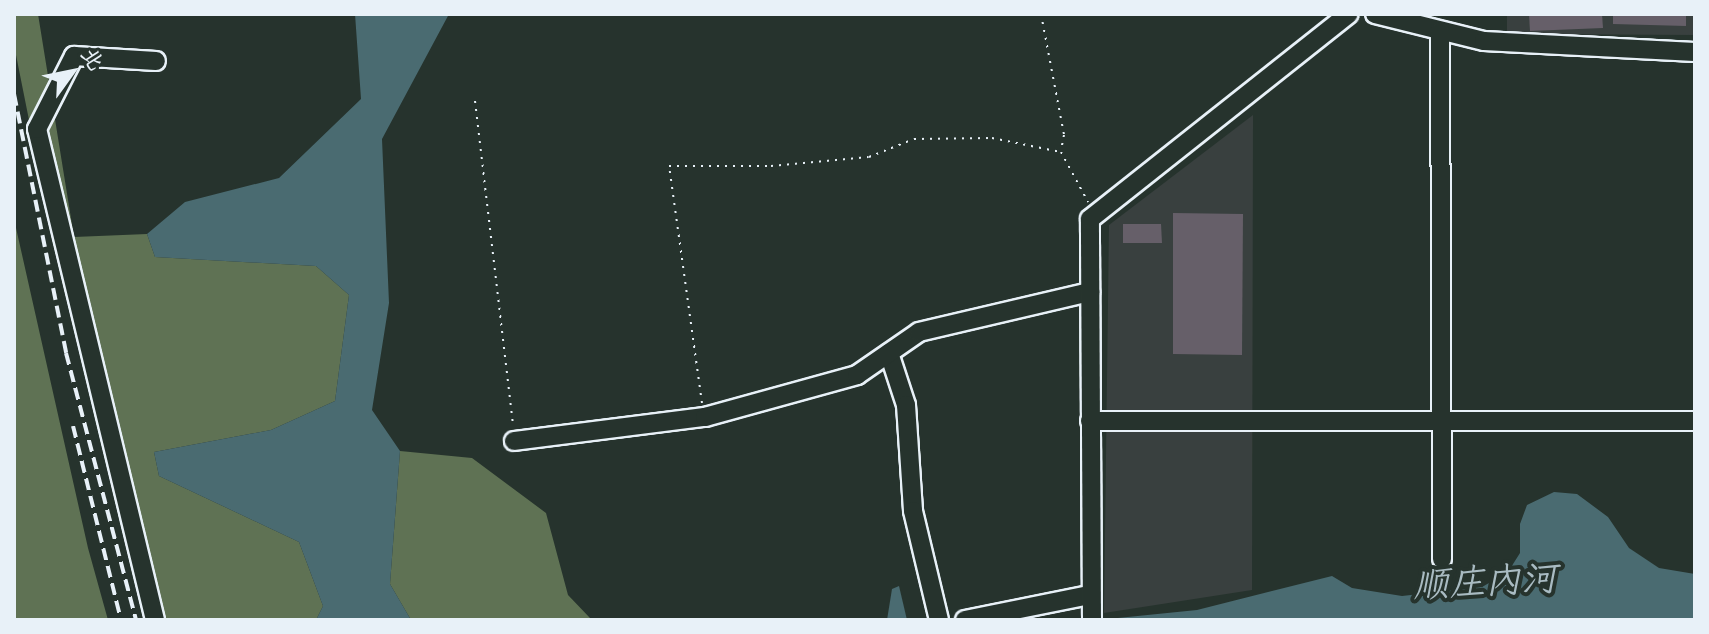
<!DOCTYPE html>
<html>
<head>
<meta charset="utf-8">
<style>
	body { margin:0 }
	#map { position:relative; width:1709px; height:634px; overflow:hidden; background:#26332d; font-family:Caveat,"LXGW WenKai TC",sans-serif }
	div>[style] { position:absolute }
	.built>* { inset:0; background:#39403f }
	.green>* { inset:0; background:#5f7254 }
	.water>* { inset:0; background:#4a6b71 }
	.building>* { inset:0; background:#665f69 }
	.path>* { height:2px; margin-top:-1px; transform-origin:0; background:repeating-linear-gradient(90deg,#e8f1f8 0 2px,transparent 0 8px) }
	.roads { filter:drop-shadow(2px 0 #e8f1f8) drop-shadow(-2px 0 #e8f1f8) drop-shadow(0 2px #e8f1f8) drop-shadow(0 -2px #e8f1f8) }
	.minor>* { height:18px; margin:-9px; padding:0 9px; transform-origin:9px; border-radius:9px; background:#26332d }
	.rail>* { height:4px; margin-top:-2px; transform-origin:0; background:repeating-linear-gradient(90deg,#e8f1f8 0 12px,transparent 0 18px) }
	span { translate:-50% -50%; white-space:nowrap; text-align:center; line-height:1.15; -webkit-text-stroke:8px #26332d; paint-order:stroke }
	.water-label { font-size:36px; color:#a9bbc2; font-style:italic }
	.frame { position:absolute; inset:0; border:16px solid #e8f1f8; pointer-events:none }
	.north { position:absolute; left:32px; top:32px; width:80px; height:80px; -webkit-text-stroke:6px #26332d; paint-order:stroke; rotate:57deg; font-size:22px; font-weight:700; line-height:32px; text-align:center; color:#e8f1f8 }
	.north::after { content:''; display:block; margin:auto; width:28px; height:36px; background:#e8f1f8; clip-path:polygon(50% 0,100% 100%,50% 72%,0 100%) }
</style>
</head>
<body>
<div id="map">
	<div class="built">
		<i style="clip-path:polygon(1507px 14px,1695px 14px,1695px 35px,1507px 34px)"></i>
		<i style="clip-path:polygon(1253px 115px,1252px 590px,1104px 613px,1109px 225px)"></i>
	</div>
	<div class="green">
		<i style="clip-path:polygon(14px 14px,38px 14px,74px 237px,147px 234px,155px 257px,316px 266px,349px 295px,335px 401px,271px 430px,154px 452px,159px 476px,299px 542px,323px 606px,316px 620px,147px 620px,54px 245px,14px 45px)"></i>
		<i style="clip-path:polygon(14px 219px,88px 548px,108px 620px,14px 620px)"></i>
		<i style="clip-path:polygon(400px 451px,472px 458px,546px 513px,568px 595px,590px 618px,411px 620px,390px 584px)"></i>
	</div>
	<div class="water">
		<i style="clip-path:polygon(355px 14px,449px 14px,382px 139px,389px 303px,372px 410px,400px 451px,390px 584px,411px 620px,316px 620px,323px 606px,299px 542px,159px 476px,154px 452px,271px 430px,335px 401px,349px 295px,316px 266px,155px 257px,147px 234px,185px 202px,279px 178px,361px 99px)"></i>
		<i style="clip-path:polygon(1554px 492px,1577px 494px,1608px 517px,1629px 548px,1659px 568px,1695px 574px,1695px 620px,1098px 620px,1197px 610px,1332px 576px,1352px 588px,1402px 596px,1482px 587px,1508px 572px,1520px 553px,1520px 524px,1527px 505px)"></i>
		<i style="clip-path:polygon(899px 586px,907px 620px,887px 620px,892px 589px)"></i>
	</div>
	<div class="building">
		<i style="clip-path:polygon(1529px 14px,1602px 14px,1603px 28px,1530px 31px)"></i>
		<i style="clip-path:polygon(1613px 14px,1686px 14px,1686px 26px,1613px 24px)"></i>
		<i style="clip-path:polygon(1173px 213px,1243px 214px,1242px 355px,1173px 354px)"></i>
		<i style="clip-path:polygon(1123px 224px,1161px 224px,1162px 243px,1123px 243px)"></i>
	</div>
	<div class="path">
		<i style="left:1041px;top:14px;width:123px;rotate:79.2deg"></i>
		<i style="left:1064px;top:135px;width:15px;rotate:101deg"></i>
		<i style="left:475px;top:101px;width:326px;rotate:83.3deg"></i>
		<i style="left:702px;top:403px;width:239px;rotate:-97.9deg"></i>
		<i style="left:669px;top:166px;width:102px"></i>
		<i style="left:771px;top:166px;width:98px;rotate:-5.2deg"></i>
		<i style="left:869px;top:157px;width:48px;rotate:-21.8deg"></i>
		<i style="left:914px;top:139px;width:78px;rotate:-0.7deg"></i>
		<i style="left:992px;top:138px;width:70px;rotate:11.5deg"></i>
		<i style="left:1061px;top:152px;width:57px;rotate:61.6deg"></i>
	</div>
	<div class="roads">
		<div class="minor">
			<i style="left:1375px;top:14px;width:112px;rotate:13.9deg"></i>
			<i style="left:1484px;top:41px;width:211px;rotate:3deg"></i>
			<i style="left:1440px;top:31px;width:528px;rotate:89.78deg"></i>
			<i style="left:889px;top:353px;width:55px;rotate:71.9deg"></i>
			<i style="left:906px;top:405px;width:106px;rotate:86.2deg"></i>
			<i style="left:913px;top:511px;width:112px;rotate:76.6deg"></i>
			<i style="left:1090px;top:421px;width:605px"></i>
			<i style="left:514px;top:441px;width:193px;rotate:-7.2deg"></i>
			<i style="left:705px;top:417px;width:158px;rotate:-15.4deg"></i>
			<i style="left:857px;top:375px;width:75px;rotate:-34.7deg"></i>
			<i style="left:919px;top:332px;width:176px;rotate:-13.2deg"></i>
			<i style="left:155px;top:620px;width:505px;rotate:-103.51deg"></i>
			<i style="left:37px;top:129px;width:82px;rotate:-63.1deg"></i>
			<i style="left:74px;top:56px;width:82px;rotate:3.5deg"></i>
			<i style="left:965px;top:620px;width:126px;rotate:-11.4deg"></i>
			<i style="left:1092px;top:620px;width:401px;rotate:-90.3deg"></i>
			<i style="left:1090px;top:219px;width:330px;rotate:-38.4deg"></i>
		</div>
	</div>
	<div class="rail">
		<i style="left:14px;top:94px;width:264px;rotate:78.6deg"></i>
		<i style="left:66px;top:353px;width:276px;rotate:75.3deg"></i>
		<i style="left:73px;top:426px;width:200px;rotate:76.1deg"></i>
	</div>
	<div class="water-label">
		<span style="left:1485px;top:582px;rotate:-3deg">顺庄内河</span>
	</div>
	<div class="frame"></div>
	<div class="north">北</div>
</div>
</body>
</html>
